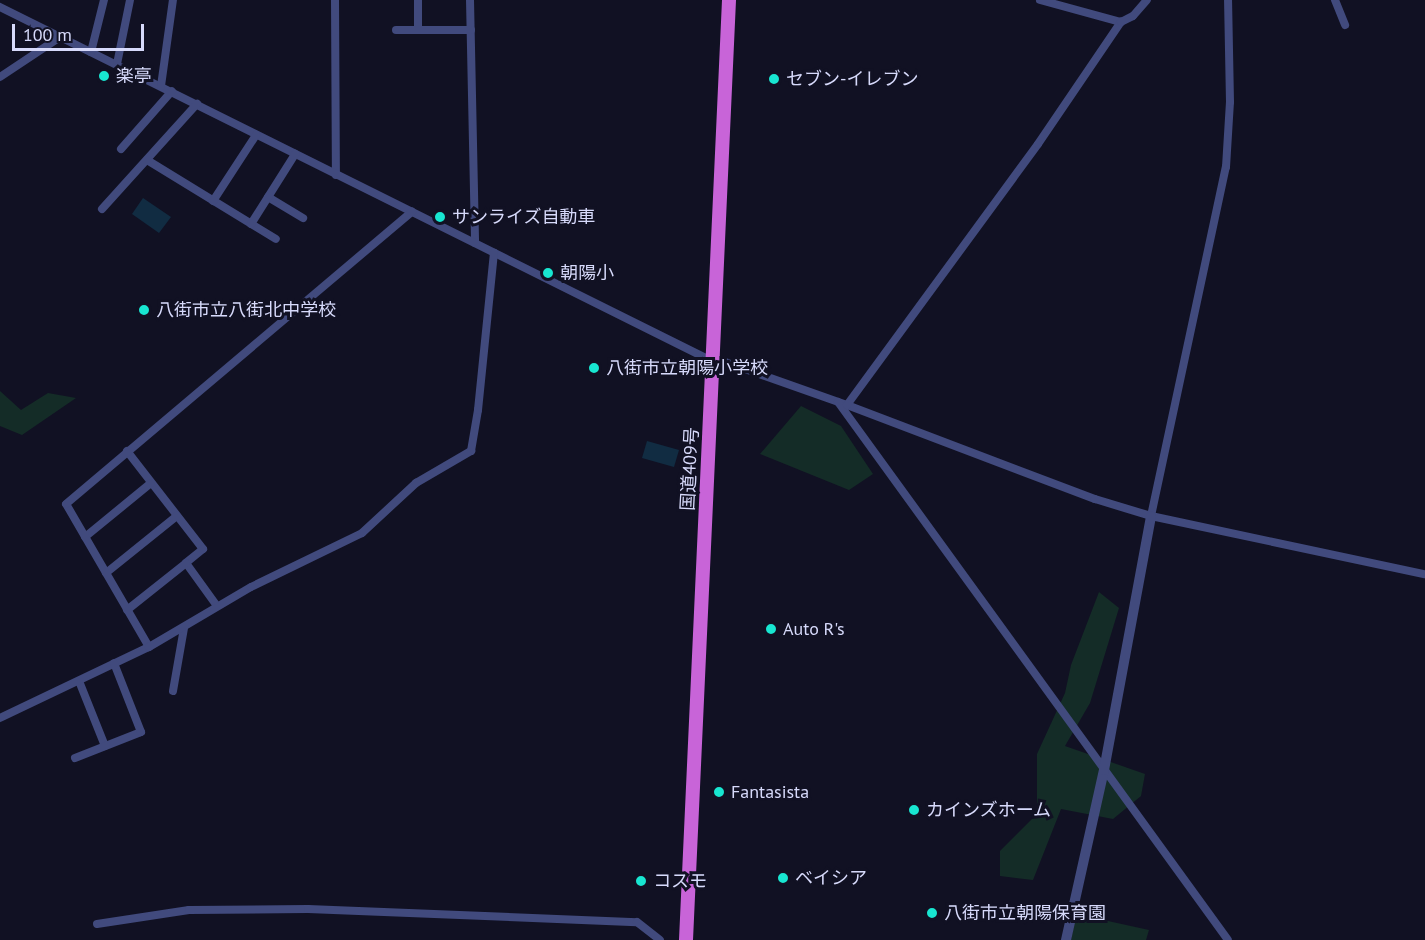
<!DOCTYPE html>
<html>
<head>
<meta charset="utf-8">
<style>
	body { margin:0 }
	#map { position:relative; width:1425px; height:940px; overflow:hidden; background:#111123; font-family:"PT Sans","Noto Sans JP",sans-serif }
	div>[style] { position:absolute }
	.green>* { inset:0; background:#142c27 }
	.water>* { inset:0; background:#112c42 }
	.minor>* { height:8px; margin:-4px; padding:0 4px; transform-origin:4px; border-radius:4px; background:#414a7d }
	.tertiary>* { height:10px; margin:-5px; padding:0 5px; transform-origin:5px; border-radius:5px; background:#414a7d }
	.trunk>* { height:14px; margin:-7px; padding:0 7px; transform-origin:7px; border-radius:7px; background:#c864d8 }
	.dots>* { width:16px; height:16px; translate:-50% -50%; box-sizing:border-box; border:3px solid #111123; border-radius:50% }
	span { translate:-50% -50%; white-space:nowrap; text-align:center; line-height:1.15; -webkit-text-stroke:6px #111123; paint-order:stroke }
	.poi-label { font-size:18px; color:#d7dafb }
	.left { translate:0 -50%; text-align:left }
	.street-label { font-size:18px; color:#d7dafb }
	.scale { position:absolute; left:12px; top:24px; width:132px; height:27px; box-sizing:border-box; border:3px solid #d7dafb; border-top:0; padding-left:8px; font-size:18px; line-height:21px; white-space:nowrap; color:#d7dafb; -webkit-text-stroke:4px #111123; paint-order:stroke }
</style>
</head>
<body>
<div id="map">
	<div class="green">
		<i style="clip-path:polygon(0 391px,21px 410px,48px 393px,76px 398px,22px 435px,0 426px)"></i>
		<i style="clip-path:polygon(801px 406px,841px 426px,873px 474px,849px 490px,760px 454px)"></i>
		<i style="clip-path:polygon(1099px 592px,1119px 608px,1090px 703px,1065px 746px,1145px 774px,1141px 796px,1113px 819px,1061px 809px,1033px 880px,1000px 876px,1000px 851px,1037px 814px,1037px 754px,1065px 693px,1071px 665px)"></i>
		<i style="clip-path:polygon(1076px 914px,1149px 930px,1146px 940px,1071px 940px)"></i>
	</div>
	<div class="water">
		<i style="clip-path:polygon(143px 198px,171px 217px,159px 233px,132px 214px)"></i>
		<i style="clip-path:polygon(647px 441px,679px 450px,674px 467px,642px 458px)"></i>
	</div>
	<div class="minor">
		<i style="left:335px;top:0;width:175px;rotate:89.7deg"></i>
		<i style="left:418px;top:0;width:30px;rotate:90deg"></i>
		<i style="left:470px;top:0;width:243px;rotate:88.8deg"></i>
		<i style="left:1040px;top:0;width:84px;rotate:15.2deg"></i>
		<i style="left:1335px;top:0;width:27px;rotate:68deg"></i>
		<i style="left:0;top:7px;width:797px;rotate:26.44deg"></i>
		<i style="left:396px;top:30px;width:75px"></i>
		<i style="left:91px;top:52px;width:54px;rotate:-76deg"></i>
		<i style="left:117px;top:64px;width:65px;rotate:-78.5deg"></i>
		<i style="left:0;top:77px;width:72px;rotate:-33.7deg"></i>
		<i style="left:161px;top:86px;width:87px;rotate:-82.1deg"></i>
		<i style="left:121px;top:149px;width:77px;rotate:-48.7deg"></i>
		<i style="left:147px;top:160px;width:151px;rotate:31.5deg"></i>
		<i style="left:268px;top:197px;width:41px;rotate:31deg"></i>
		<i style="left:213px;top:201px;width:79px;rotate:-56.9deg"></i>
		<i style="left:102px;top:209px;width:142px;rotate:-47.9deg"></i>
		<i style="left:251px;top:224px;width:83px;rotate:-57.8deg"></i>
		<i style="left:714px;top:358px;width:141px;rotate:19.5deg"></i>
		<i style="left:847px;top:405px;width:265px;rotate:20.8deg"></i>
		<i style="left:1095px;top:499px;width:59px;rotate:16.9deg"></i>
		<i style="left:1151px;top:516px;width:280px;rotate:12deg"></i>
		<i style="left:838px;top:402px;width:664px;rotate:54.06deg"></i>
		<i style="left:847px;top:405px;width:323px;rotate:-53.8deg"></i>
		<i style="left:1038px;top:144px;width:148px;rotate:-55.8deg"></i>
		<i style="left:1121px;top:22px;width:13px;rotate:-27deg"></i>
		<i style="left:1133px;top:16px;width:21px;rotate:-49deg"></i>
		<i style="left:127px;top:451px;width:124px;rotate:52.2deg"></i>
		<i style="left:203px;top:549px;width:22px;rotate:141deg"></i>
		<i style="left:186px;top:563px;width:53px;rotate:54.2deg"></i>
		<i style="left:1151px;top:516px;width:357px;rotate:-77.9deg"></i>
		<i style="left:1226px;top:167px;width:65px;rotate:-86.5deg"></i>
		<i style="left:1230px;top:102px;width:102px;rotate:-91.1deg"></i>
		<i style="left:85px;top:537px;width:85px;rotate:-39.3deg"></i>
		<i style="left:106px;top:573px;width:91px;rotate:-38.8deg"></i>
		<i style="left:127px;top:610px;width:75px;rotate:-38.5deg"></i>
		<i style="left:149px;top:647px;width:165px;rotate:-120.1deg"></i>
		<i style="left:66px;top:504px;width:453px;rotate:-40.2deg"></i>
		<i style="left:79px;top:681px;width:70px;rotate:68.2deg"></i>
		<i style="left:173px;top:691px;width:64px;rotate:-80.1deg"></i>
		<i style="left:0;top:718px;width:165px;rotate:-25.5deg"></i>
		<i style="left:149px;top:647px;width:118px;rotate:-30.5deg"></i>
		<i style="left:251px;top:587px;width:123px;rotate:-25.9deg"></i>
		<i style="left:362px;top:533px;width:74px;rotate:-42.8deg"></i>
		<i style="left:416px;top:483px;width:64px;rotate:-30.2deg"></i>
		<i style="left:471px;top:451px;width:42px;rotate:-80.3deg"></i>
		<i style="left:478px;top:410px;width:158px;rotate:-84.2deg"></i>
		<i style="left:75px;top:758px;width:71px;rotate:-21.5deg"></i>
		<i style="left:141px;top:732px;width:74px;rotate:-111.4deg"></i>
		<i style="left:97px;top:924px;width:93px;rotate:-8.7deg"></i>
		<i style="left:189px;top:910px;width:119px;rotate:-0.5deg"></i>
		<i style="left:308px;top:909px;width:329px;rotate:2.3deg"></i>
		<i style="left:637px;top:922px;width:29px;rotate:38deg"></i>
	</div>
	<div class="tertiary">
		<i style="left:1066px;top:940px;width:174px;rotate:-77.4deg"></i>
		<i style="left:1104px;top:770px;width:258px;rotate:-79.5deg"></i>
	</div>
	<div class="trunk">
		<i style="left:686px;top:940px;width:941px;rotate:-87.38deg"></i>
	</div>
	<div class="dots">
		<i style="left:104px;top:76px;background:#18e6d1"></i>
		<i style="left:774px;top:79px;background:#18e6d1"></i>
		<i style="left:440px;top:217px;background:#18e6d1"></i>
		<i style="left:548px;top:273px;background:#18e6d1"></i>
		<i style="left:144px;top:310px;background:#18e6d1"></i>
		<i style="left:594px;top:368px;background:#18e6d1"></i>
		<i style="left:771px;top:629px;background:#18e6d1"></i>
		<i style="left:719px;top:792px;background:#18e6d1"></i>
		<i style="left:914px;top:810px;background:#18e6d1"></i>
		<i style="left:783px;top:878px;background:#18e6d1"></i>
		<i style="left:641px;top:881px;background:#18e6d1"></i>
		<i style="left:932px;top:913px;background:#18e6d1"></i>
	</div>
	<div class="poi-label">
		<span class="left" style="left:116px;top:76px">楽亭</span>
		<span class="left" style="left:786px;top:79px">セブン-イレブン</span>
		<span class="left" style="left:452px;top:217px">サンライズ自動車</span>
		<span class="left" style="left:560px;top:273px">朝陽小</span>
		<span class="left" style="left:156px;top:310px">八街市立八街北中学校</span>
		<span class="left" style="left:606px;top:368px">八街市立朝陽小学校</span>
		<span class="left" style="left:783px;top:629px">Auto R's</span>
		<span class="left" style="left:731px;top:792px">Fantasista</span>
		<span class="left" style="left:926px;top:810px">カインズホーム</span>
		<span class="left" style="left:795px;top:878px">ベイシア</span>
		<span class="left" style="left:653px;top:881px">コスモ</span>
		<span class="left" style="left:944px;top:913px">八街市立朝陽保育園</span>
	</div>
	<div class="street-label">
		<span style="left:690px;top:469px;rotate:-87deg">国道409号</span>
	</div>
	<div class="scale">100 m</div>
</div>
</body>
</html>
